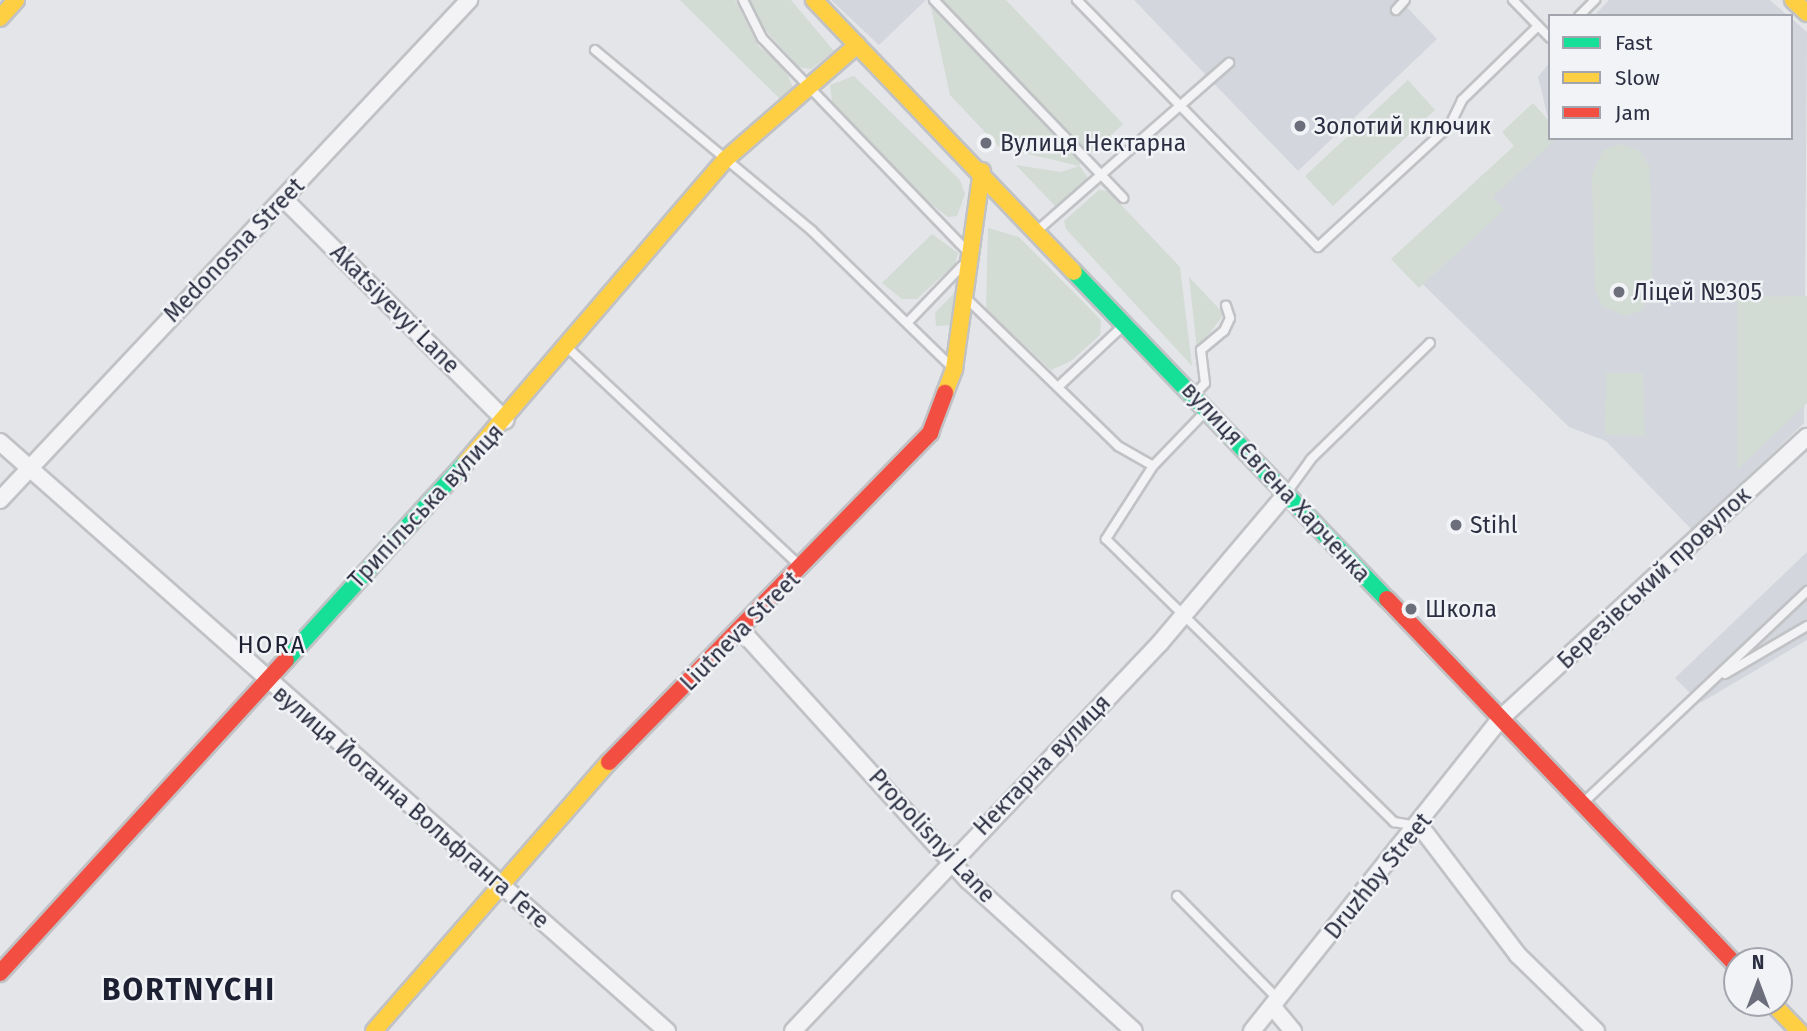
<!DOCTYPE html>
<html>
<head>
<meta charset="utf-8">
<style>
	body { margin:0 }
	#map { position:relative; width:1807px; height:1031px; overflow:hidden; background:#e4e5e8; font-family:"Fira Sans",sans-serif }
	div>[style] { position:absolute }
	.built>* { inset:0; background:#d4d6dd }
	.green>* { inset:0; background:#d2dbd4 }
	.roads { filter:drop-shadow(2px 0 #c1c2c5) drop-shadow(-2px 0 #c1c2c5) drop-shadow(0 2px #c1c2c5) drop-shadow(0 -2px #c1c2c5) }
	.lane>* { height:8px; margin:-4px; padding:0 4px; transform-origin:4px; border-radius:4px; background:#f3f3f5 }
	.street>* { height:16px; margin:-8px; padding:0 8px; transform-origin:8px; border-radius:8px; background:#f3f3f5 }
	.fast>* { height:16px; margin:-8px; padding:0 8px; transform-origin:8px; border-radius:8px; background:#16e098 }
	.slow>* { height:16px; margin:-8px; padding:0 8px; transform-origin:8px; border-radius:8px; background:#ffcf43 }
	.jam>* { height:16px; margin:-8px; padding:0 8px; transform-origin:8px; border-radius:8px; background:#f24e42 }
	.dots>* { width:19px; height:19px; translate:-50% -50%; box-sizing:border-box; border:4px solid #f2f3f7; border-radius:50% }
	span { translate:-50% -50%; white-space:nowrap; text-align:center; line-height:1.15; -webkit-text-stroke:5px #f2f3f7; paint-order:stroke }
	.poi-label { font-size:23px; color:#2b2f41 }
	.left { translate:0 -50%; text-align:left }
	.street-label { font-size:23px; color:#2b2f41 }
	.neighbourhood-label { font-size:24px; color:#1d2032; letter-spacing:2px }
	.district-label { font-size:30px; color:#1d2032; font-weight:700; letter-spacing:2px }
	.legend { position:absolute; left:1548px; top:14px; width:245px; height:126px; box-sizing:border-box; background:#f2f3f7; border:2px solid #a2a5ae; margin:0; padding:9px 12px; list-style:none; font-size:21px; color:#2b2f41 }
	.legend li { display:flex; align-items:center; gap:14px; height:35px }
	.legend b { width:35px; border:2px solid #a2a5ae }
	.north { position:absolute; left:1723px; top:947px; width:70px; height:70px; box-sizing:border-box; background:#f2f3f7; border:2px solid #a2a5ae; border-radius:50%; rotate:0deg; font-size:19px; font-weight:700; line-height:28px; text-align:center; color:#2b2f41 }
	.north::after { content:''; display:block; margin:auto; width:24px; height:32px; background:#6c6f7b; clip-path:polygon(50% 0,100% 100%,50% 72%,0 100%) }
</style>
</head>
<body>
<div id="map">
	<div class="built">
		<i style="clip-path:polygon(831px 0,926px 0,879px 45px)"></i>
		<i style="clip-path:polygon(1134px 0,1400px 0,1437px 39px,1298px 171px)"></i>
		<i style="clip-path:polygon(1609px 0,1770px 0,1788px 16px,1594px 16px)"></i>
		<i style="clip-path:polygon(1791px 18px,1807px 32px,1804px 423px,1692px 530px,1606px 441px,1569px 427px,1402px 264px,1550px 138px,1791px 138px)"></i>
		<i style="clip-path:polygon(1550px 62px,1550px 126px,1538px 77px)"></i>
		<i style="clip-path:polygon(1807px 552px,1807px 640px,1700px 703px,1675px 678px)"></i>
	</div>
	<div class="green">
		<i style="clip-path:polygon(680px 0,735px 0,759px 47px,783px 64px,794px 90px,783px 102px)"></i>
		<i style="clip-path:polygon(748px 0,791px 0,834px 51px,811px 69px,799px 67px,757px 21px)"></i>
		<i style="clip-path:polygon(939px 0,1006px 0,1123px 124px,1079px 165px,1090px 181px,1057px 208px,1016px 165px,1061px 172px,1079px 166px,999px 147px,950px 95px,931px 7px)"></i>
		<i style="clip-path:polygon(854px 76px,960px 180px,965px 194px,957px 216px,948px 217px,912px 189px,832px 101px,830px 85px)"></i>
		<i style="clip-path:polygon(1408px 80px,1435px 110px,1333px 206px,1305px 176px)"></i>
		<i style="clip-path:polygon(1533px 103px,1550px 122px,1550px 138px,1557px 138px,1493px 197px,1504px 210px,1419px 288px,1391px 259px,1514px 146px,1502px 132px)"></i>
		<i style="clip-path:polygon(1621px 144px,1640px 151px,1650px 167px,1653px 290px,1641px 311px,1625px 316px,1602px 306px,1595px 290px,1592px 175px,1603px 150px)"></i>
		<i style="clip-path:polygon(1099px 190px,1108px 191px,1180px 267px,1192px 366px,1066px 229px,1064px 221px)"></i>
		<i style="clip-path:polygon(988px 228px,1019px 237px,1101px 320px,1100px 335px,1071px 361px,1051px 370px,986px 309px)"></i>
		<i style="clip-path:polygon(932px 234px,958px 253px,955px 264px,917px 299px,902px 299px,882px 283px)"></i>
		<i style="clip-path:polygon(1189px 277px,1224px 314px,1197px 350px)"></i>
		<i style="clip-path:polygon(956px 291px,950px 325px,936px 326px,935px 313px)"></i>
		<i style="clip-path:polygon(1807px 296px,1807px 403px,1737px 470px,1737px 297px)"></i>
		<i style="clip-path:polygon(1606px 373px,1643px 373px,1645px 436px,1605px 435px)"></i>
	</div>
	<div class="roads">
		<div class="lane">
			<i style="left:743px;top:0;width:42px;rotate:63.4deg"></i>
			<i style="left:762px;top:38px;width:294px;rotate:46.1deg"></i>
			<i style="left:934px;top:0;width:274px;rotate:46.3deg"></i>
			<i style="left:1077px;top:0;width:345px;rotate:45.7deg"></i>
			<i style="left:1318px;top:247px;width:180px;rotate:-42.7deg"></i>
			<i style="left:1450px;top:125px;width:28px;rotate:-64deg"></i>
			<i style="left:1462px;top:100px;width:106px;rotate:-44.2deg"></i>
			<i style="left:1513px;top:0;width:53px;rotate:45.8deg"></i>
			<i style="left:1396px;top:10px;width:13px;rotate:-48deg"></i>
			<i style="left:1579px;top:16px;width:23px;rotate:-45deg"></i>
			<i style="left:595px;top:50px;width:283px;rotate:39.8deg"></i>
			<i style="left:812px;top:231px;width:194px;rotate:44.2deg"></i>
			<i style="left:1038px;top:230px;width:254px;rotate:-41.2deg"></i>
			<i style="left:967px;top:299px;width:211px;rotate:44.2deg"></i>
			<i style="left:1118px;top:446px;width:40px;rotate:29.7deg"></i>
			<i style="left:1153px;top:466px;width:75px;rotate:-46.1deg"></i>
			<i style="left:909px;top:321px;width:76px;rotate:-46.1deg"></i>
			<i style="left:570px;top:350px;width:313px;rotate:43.2deg"></i>
			<i style="left:1058px;top:387px;width:88px;rotate:-43.2deg"></i>
			<i style="left:1194px;top:395px;width:16px;rotate:-47deg"></i>
			<i style="left:1205px;top:383px;width:33px;rotate:-97deg"></i>
			<i style="left:1201px;top:350px;width:30px;rotate:-40deg"></i>
			<i style="left:1224px;top:331px;width:14px;rotate:-65deg"></i>
			<i style="left:1230px;top:318px;width:13px;rotate:-108deg"></i>
			<i style="left:1153px;top:466px;width:87px;rotate:122.8deg"></i>
			<i style="left:1106px;top:539px;width:404px;rotate:44.5deg"></i>
			<i style="left:1394px;top:822px;width:23px;rotate:10deg"></i>
			<i style="left:1288px;top:491px;width:39px;rotate:-54deg"></i>
			<i style="left:1311px;top:459px;width:166px;rotate:-44.3deg"></i>
			<i style="left:1725px;top:674px;width:95px;rotate:-30.3deg"></i>
			<i style="left:1584px;top:802px;width:307px;rotate:-43.4deg"></i>
			<i style="left:1177px;top:896px;width:144px;rotate:45.6deg"></i>
		</div>
		<div class="street">
			<i style="left:284px;top:199px;width:313px;rotate:45deg"></i>
			<i style="left:0;top:442px;width:890px;rotate:41.45deg"></i>
			<i style="left:0;top:500px;width:686px;rotate:-46.83deg"></i>
			<i style="left:741px;top:630px;width:338px;rotate:47.8deg"></i>
			<i style="left:968px;top:880px;width:224px;rotate:42.3deg"></i>
			<i style="left:1420px;top:826px;width:162px;rotate:52.8deg"></i>
			<i style="left:1518px;top:955px;width:109px;rotate:44.3deg"></i>
			<i style="left:1272px;top:1006px;width:33px;rotate:50deg"></i>
			<i style="left:793px;top:1031px;width:534px;rotate:-46.59deg"></i>
			<i style="left:1160px;top:643px;width:195px;rotate:-49.8deg"></i>
			<i style="left:1252px;top:1031px;width:399px;rotate:-51.5deg"></i>
			<i style="left:1500px;top:719px;width:417px;rotate:-42.6deg"></i>
		</div>
		<div class="fast">
			<i style="left:1074px;top:272px;width:453px;rotate:46.3deg"></i>
			<i style="left:286px;top:660px;width:268px;rotate:-47.7deg"></i>
		</div>
		<div class="slow">
			<i style="left:814px;top:0;width:376px;rotate:46.3deg"></i>
			<i style="left:1793px;top:0;width:19px;rotate:43deg"></i>
			<i style="left:0;top:18px;width:24px;rotate:-48deg"></i>
			<i style="left:945px;top:393px;width:26px;rotate:-69deg"></i>
			<i style="left:954px;top:369px;width:200px;rotate:-82deg"></i>
			<i style="left:466px;top:462px;width:399px;rotate:-49.4deg"></i>
			<i style="left:726px;top:159px;width:174px;rotate:-41deg"></i>
			<i style="left:1772px;top:1003px;width:39px;rotate:46deg"></i>
			<i style="left:374px;top:1031px;width:357px;rotate:-48.9deg"></i>
		</div>
		<div class="jam">
			<i style="left:1387px;top:599px;width:507px;rotate:46.36deg"></i>
			<i style="left:609px;top:762px;width:460px;rotate:-45.7deg"></i>
			<i style="left:930px;top:433px;width:43px;rotate:-69.4deg"></i>
			<i style="left:0;top:973px;width:424px;rotate:-47.6deg"></i>
		</div>
	</div>
	<div class="dots">
		<i style="left:1300px;top:126px;background:#6c6f7b"></i>
		<i style="left:986px;top:143px;background:#6c6f7b"></i>
		<i style="left:1619px;top:292px;background:#6c6f7b"></i>
		<i style="left:1456px;top:525px;background:#6c6f7b"></i>
		<i style="left:1411px;top:609px;background:#6c6f7b"></i>
	</div>
	<div class="poi-label">
		<span class="left" style="left:1314px;top:126px">Золотий ключик</span>
		<span class="left" style="left:1000px;top:143px">Вулиця Нектарна</span>
		<span class="left" style="left:1633px;top:292px">Ліцей №305</span>
		<span class="left" style="left:1470px;top:525px">Stihl</span>
		<span class="left" style="left:1425px;top:609px">Школа</span>
	</div>
	<div class="street-label">
		<span style="left:234px;top:250px;rotate:-46deg">Medonosna Street</span>
		<span style="left:395px;top:309px;rotate:45deg">Akatsiyevyi Lane</span>
		<span style="left:1276px;top:482px;rotate:47deg">вулиця Євгена Харченка</span>
		<span style="left:426px;top:506px;rotate:-47deg">Трипільська вулиця</span>
		<span style="left:1654px;top:578px;rotate:-43deg">Березівський провулок</span>
		<span style="left:740px;top:631px;rotate:-45deg">Liutneva Street</span>
		<span style="left:1042px;top:765px;rotate:-46deg">Нектарна вулиця</span>
		<span style="left:411px;top:807px;rotate:41deg">вулиця Йоганна Вольфганга Ґете</span>
		<span style="left:932px;top:836px;rotate:47deg">Propolisnyi Lane</span>
		<span style="left:1378px;top:876px;rotate:-51deg">Druzhby Street</span>
	</div>
	<div class="neighbourhood-label">
		<span style="left:272px;top:646px">HORA</span>
	</div>
	<div class="district-label">
		<span style="left:189px;top:990px">BORTNYCHI</span>
	</div>
	<ul class="legend">
	<li><b style="height:9px;background:#16e098"></b>Fast</li>
	<li><b style="height:9px;background:#ffcf43"></b>Slow</li>
	<li><b style="height:9px;background:#f24e42"></b>Jam</li>
	</ul>
	<div class="north">N</div>
</div>
</body>
</html>
